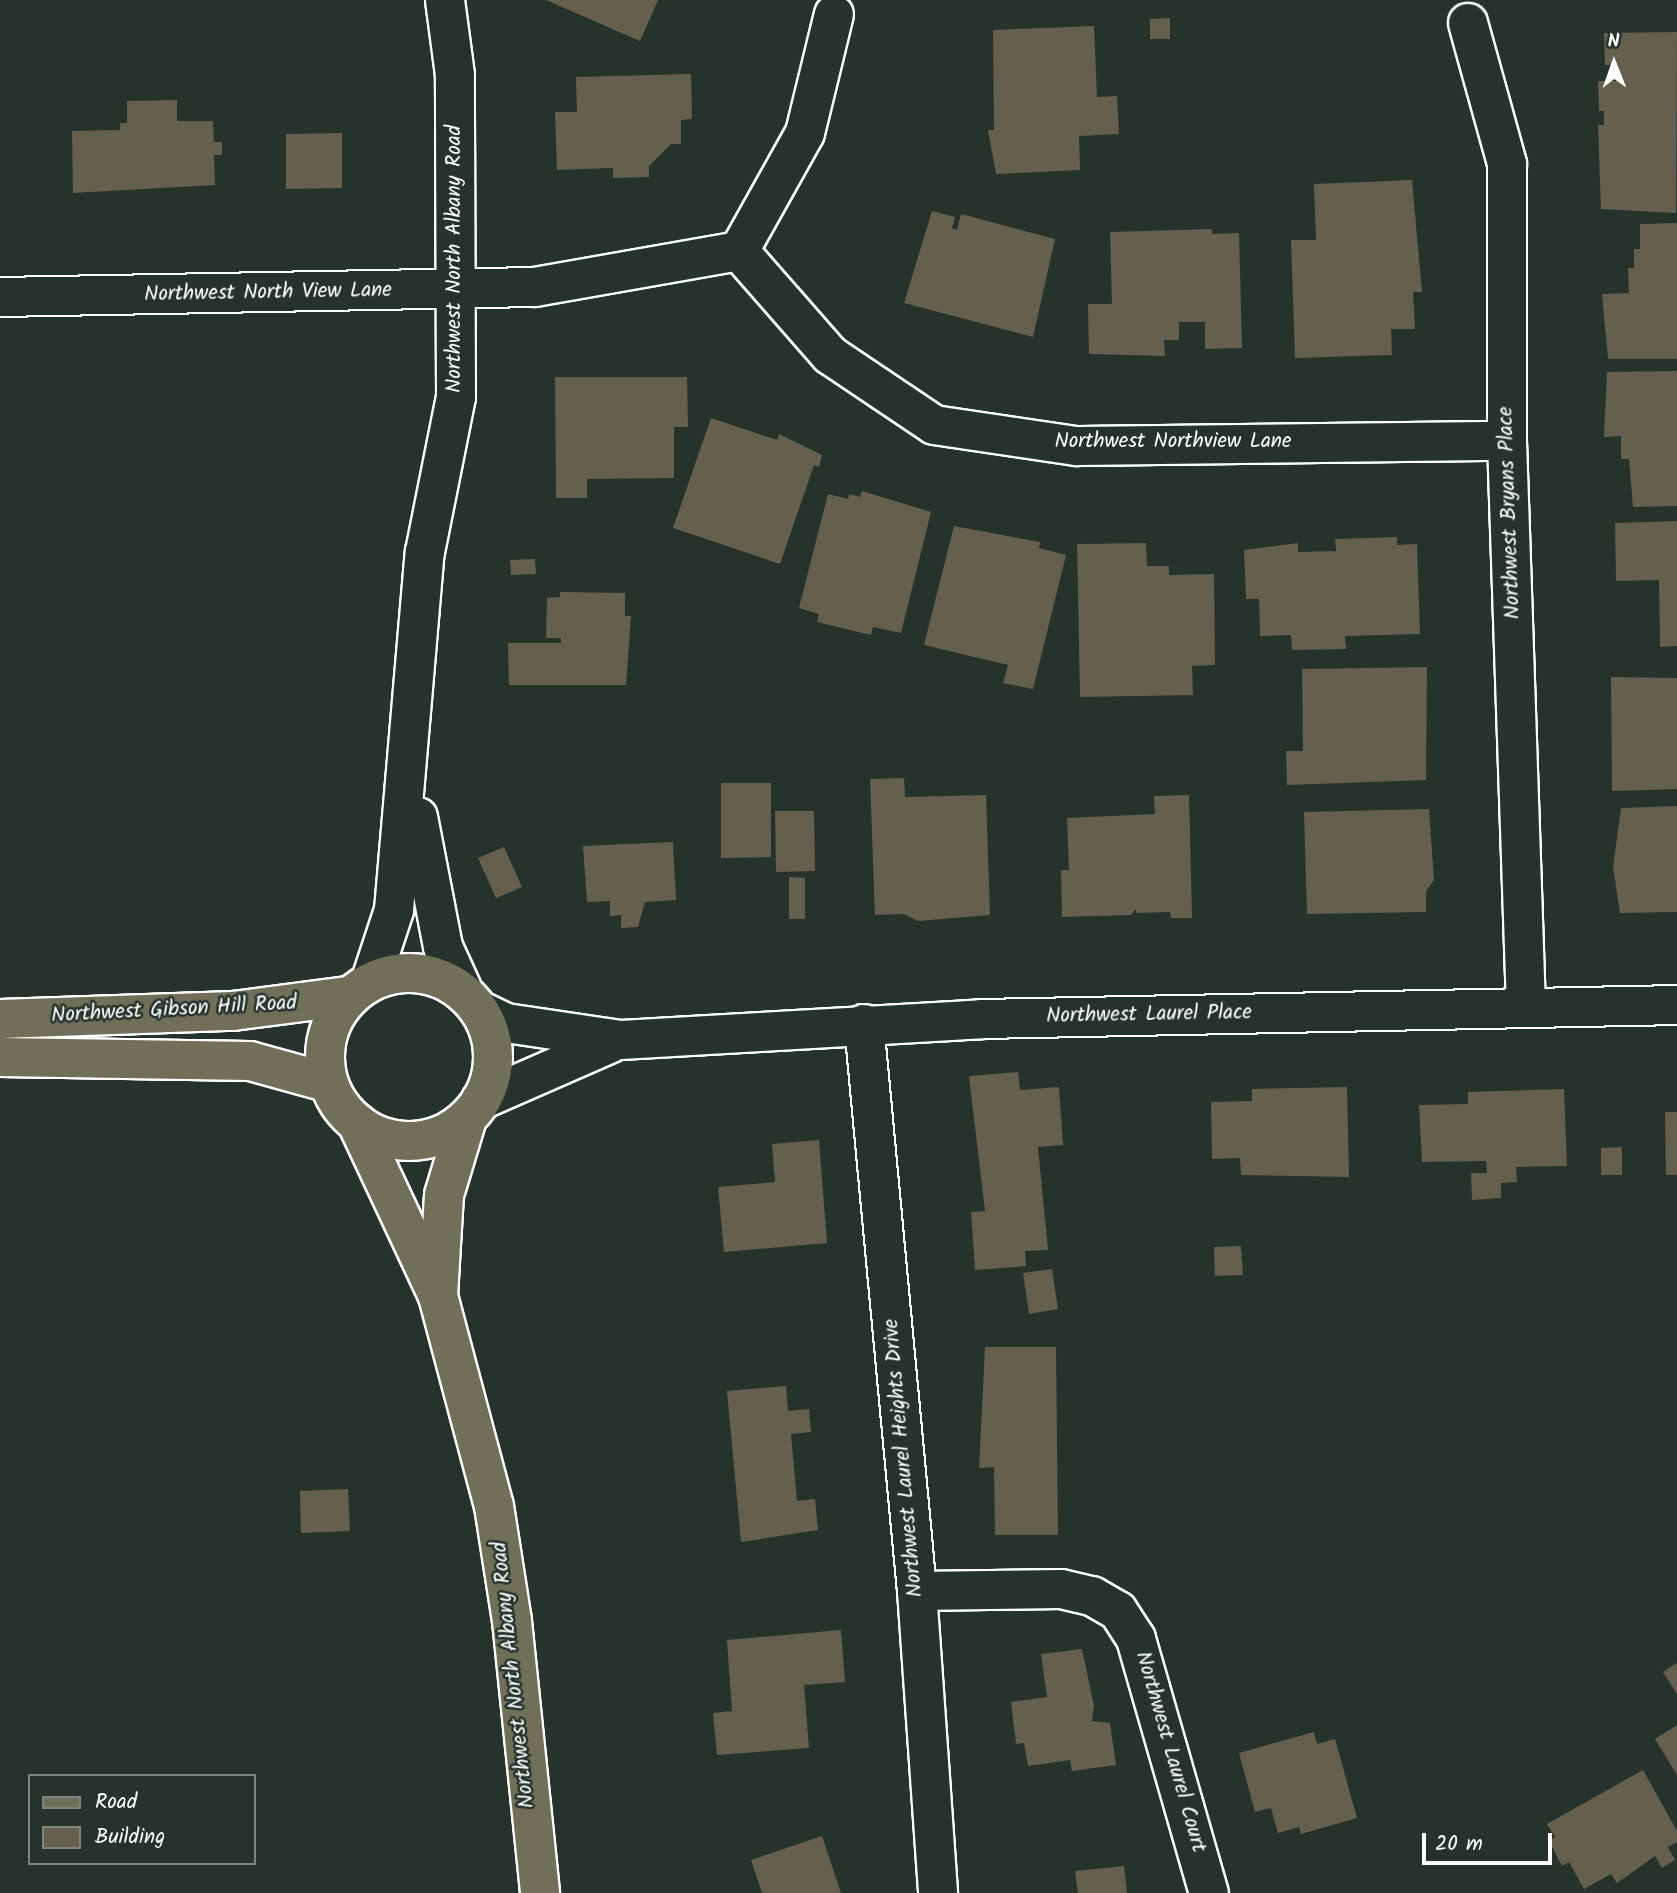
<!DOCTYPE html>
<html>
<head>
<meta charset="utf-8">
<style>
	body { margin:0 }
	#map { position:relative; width:1677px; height:1893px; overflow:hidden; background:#26332d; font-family:Kalam,sans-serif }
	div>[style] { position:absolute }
	.building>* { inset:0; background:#655f4e }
	.roads { filter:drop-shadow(2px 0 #fff) drop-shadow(-2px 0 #fff) drop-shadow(0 2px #fff) drop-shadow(0 -2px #fff) }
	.minor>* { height:38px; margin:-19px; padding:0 19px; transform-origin:19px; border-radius:19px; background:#26332d }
	.major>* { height:38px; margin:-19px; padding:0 19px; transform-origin:19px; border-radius:19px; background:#706f59 }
	.major>.ring { margin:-19px; padding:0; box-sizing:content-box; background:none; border:38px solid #706f59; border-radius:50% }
	span { translate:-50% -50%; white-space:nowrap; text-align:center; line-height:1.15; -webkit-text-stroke:5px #26332d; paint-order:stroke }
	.street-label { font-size:21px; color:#fff }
	.legend { position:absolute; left:28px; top:1774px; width:228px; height:91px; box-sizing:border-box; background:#26332d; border:2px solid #7d8581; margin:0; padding:9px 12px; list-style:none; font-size:21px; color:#fff }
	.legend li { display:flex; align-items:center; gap:14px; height:35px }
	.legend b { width:35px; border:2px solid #7d8581 }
	.north { position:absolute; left:1579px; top:28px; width:70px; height:70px; -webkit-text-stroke:5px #26332d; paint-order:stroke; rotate:359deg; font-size:19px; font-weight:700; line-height:28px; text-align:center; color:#fff }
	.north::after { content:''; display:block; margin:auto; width:24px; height:32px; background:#fff; clip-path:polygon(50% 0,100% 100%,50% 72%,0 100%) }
	.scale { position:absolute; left:1422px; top:1833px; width:130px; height:32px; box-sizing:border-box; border:4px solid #fff; border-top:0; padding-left:9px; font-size:21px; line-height:24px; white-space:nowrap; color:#fff; -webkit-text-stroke:5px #26332d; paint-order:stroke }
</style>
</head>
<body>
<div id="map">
	<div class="building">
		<i style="clip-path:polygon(546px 0,658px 0,640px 41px)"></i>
		<i style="clip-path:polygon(1170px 18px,1170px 39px,1150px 39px,1150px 19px)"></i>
		<i style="clip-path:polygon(1094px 26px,1097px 97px,1117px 96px,1119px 134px,1079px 136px,1080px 170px,996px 174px,988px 130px,994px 130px,993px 30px)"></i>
		<i style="clip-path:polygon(1677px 32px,1676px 213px,1601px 209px,1598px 125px,1604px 125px,1604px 111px,1599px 111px,1598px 81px,1617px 81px,1616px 65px,1605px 65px,1604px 33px)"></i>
		<i style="clip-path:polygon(691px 74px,692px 119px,681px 120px,681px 144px,671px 144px,649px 166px,649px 177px,613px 178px,613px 168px,557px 170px,555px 112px,577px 112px,576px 77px)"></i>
		<i style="clip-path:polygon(177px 100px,177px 121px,213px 121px,214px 142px,222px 142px,222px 155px,214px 155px,215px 185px,73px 193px,72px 131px,120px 130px,120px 123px,127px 123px,127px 101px)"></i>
		<i style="clip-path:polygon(342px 133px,342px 188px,286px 189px,286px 134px)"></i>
		<i style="clip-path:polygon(1412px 180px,1422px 292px,1413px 292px,1415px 329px,1391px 329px,1392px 355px,1295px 358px,1291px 240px,1316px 240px,1314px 184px)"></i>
		<i style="clip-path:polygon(932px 211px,955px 217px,952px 228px,957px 230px,961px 214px,1055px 239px,1033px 337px,904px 303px)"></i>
		<i style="clip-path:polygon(1677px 223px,1677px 359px,1608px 359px,1602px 294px,1629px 293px,1628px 268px,1634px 268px,1634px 249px,1640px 249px,1640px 224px)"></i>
		<i style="clip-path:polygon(1212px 229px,1212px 234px,1239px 233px,1242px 348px,1205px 349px,1205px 322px,1179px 322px,1179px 340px,1164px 340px,1165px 356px,1089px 354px,1088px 304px,1112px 304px,1110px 232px)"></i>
		<i style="clip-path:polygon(1677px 371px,1677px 506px,1633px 507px,1629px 459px,1621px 459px,1621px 436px,1604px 437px,1607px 372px)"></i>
		<i style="clip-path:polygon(555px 377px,687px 377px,688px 427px,674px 427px,674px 478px,587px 479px,587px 498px,556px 498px)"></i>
		<i style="clip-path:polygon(711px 418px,777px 440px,779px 434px,822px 455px,819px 467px,814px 465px,780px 564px,673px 528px)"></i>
		<i style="clip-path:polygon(862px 491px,931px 512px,901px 633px,873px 627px,871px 635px,817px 622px,819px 614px,799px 608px,828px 494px,848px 499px,849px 494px,860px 497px)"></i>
		<i style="clip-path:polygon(1677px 521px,1677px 646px,1660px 647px,1659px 580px,1616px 581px,1615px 523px)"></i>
		<i style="clip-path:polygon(954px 526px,1040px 542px,1039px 548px,1066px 555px,1033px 689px,1003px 683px,1008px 665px,924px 645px)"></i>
		<i style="clip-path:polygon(1397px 537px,1397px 545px,1417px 544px,1420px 634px,1345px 636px,1346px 649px,1292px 650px,1291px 635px,1260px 636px,1259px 599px,1246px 599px,1244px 550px,1298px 543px,1298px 552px,1336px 551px,1335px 539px)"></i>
		<i style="clip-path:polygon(1146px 543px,1147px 566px,1169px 566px,1169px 575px,1214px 574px,1215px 665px,1192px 666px,1193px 695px,1080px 697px,1077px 544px)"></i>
		<i style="clip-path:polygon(535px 559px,536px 574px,511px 575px,510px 560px)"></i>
		<i style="clip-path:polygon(560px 592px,625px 593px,625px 616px,631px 616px,626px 685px,509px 685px,508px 643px,561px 643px,561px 638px,546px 638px,547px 598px,560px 597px)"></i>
		<i style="clip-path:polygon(1427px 667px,1426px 780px,1287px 785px,1286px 751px,1303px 751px,1302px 669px)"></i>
		<i style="clip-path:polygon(1611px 677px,1677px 678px,1677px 789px,1612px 791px)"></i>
		<i style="clip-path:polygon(904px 778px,905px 797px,986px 795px,990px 915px,918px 921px,904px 914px,875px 915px,870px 779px)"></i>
		<i style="clip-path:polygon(721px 783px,771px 783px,771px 857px,721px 858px)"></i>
		<i style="clip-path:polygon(1189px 795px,1192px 918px,1171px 918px,1170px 912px,1136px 913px,1136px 909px,1131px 915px,1062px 917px,1061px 870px,1069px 870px,1067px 818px,1155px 814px,1154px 796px)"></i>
		<i style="clip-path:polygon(1677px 806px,1677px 912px,1620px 913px,1613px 867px,1621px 808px)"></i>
		<i style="clip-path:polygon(1429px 809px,1434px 880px,1426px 891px,1426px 912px,1307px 914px,1304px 812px)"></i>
		<i style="clip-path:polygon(775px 811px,814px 811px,815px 871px,776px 872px)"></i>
		<i style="clip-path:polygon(673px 842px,676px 900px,645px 902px,638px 927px,621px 928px,621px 915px,610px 916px,610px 901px,587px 902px,583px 846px)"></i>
		<i style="clip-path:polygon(504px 847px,522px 887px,496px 898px,478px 858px)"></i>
		<i style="clip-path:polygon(789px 877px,805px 878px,805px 919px,789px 919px)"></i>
		<i style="clip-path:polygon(1018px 1072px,1020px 1090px,1059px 1087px,1063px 1145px,1038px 1147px,1048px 1250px,1025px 1251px,1026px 1266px,975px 1270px,971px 1212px,985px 1211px,969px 1076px)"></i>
		<i style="clip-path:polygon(1347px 1087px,1349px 1177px,1241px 1175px,1240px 1158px,1212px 1159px,1211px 1102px,1252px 1101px,1252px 1089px)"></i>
		<i style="clip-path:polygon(1564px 1089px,1567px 1166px,1516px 1167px,1517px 1182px,1501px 1183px,1501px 1198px,1472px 1200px,1471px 1173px,1487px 1173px,1486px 1161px,1422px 1162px,1419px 1105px,1468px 1104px,1468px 1092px)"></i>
		<i style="clip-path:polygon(1665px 1112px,1677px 1112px,1677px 1175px,1666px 1175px)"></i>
		<i style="clip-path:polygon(819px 1140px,827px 1243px,724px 1252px,718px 1187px,775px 1182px,772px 1144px)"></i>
		<i style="clip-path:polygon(1622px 1147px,1622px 1175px,1601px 1175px,1601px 1148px)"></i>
		<i style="clip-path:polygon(1241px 1246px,1243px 1275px,1215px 1276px,1214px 1247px)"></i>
		<i style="clip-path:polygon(1052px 1269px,1058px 1309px,1029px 1314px,1023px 1273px)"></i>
		<i style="clip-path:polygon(985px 1347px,1056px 1347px,1058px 1535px,995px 1535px,994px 1467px,979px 1468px)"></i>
		<i style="clip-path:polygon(786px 1386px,788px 1411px,809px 1409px,811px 1432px,791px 1434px,797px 1501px,815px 1499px,818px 1530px,741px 1542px,727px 1391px)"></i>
		<i style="clip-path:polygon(348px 1489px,350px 1531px,301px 1533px,300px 1491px)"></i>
		<i style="clip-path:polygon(841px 1630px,845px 1682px,804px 1685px,809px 1748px,717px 1755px,713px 1713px,732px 1711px,727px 1640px)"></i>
		<i style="clip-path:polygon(1082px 1649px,1094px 1706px,1092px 1721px,1110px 1723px,1116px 1765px,1072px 1771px,1070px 1760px,1028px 1766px,1024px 1743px,1016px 1744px,1011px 1702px,1047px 1697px,1041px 1654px)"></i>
		<i style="clip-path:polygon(1677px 1663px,1677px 1694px,1663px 1672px)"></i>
		<i style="clip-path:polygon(1677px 1725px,1677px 1775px,1655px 1739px)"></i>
		<i style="clip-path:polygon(1314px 1732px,1317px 1744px,1335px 1739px,1357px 1818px,1301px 1834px,1299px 1827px,1278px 1833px,1271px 1808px,1255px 1812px,1239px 1753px)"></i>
		<i style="clip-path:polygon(1643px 1770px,1677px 1831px,1677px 1842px,1668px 1847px,1675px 1860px,1662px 1868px,1655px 1856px,1617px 1883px,1611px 1874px,1584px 1889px,1569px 1862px,1562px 1866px,1549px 1841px,1555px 1837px,1547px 1824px)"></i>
		<i style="clip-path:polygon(822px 1836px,841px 1893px,762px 1893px,751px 1860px)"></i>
		<i style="clip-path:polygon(1124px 1866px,1127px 1893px,1078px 1893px,1075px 1871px)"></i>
	</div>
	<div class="roads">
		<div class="minor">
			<i style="left:1468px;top:23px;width:146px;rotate:74.5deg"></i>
			<i style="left:1507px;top:164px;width:277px;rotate:90deg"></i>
			<i style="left:1507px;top:441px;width:566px;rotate:88.08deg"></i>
			<i style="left:739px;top:251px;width:135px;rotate:-60.8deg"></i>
			<i style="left:805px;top:133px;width:122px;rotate:-76.3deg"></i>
			<i style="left:0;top:297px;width:535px;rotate:-1.07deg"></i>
			<i style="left:535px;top:287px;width:207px;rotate:-10deg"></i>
			<i style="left:739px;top:251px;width:138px;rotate:48.8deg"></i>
			<i style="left:830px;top:355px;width:125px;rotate:33.9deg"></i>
			<i style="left:934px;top:425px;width:145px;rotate:8.4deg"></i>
			<i style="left:1077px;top:446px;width:430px;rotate:-0.7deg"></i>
			<i style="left:418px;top:817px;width:132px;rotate:79.1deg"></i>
			<i style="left:443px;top:947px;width:51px;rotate:65.5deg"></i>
			<i style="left:371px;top:980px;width:74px;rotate:-71.8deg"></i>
			<i style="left:394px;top:910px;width:359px;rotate:-85.1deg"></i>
			<i style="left:425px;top:552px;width:158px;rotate:-78.7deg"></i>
			<i style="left:456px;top:397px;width:322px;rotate:-90.2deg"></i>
			<i style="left:455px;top:75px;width:76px;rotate:-97.6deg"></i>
			<i style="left:479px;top:1010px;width:30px;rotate:26deg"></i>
			<i style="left:506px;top:1023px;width:116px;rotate:8.4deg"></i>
			<i style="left:621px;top:1040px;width:362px;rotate:-3.3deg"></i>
			<i style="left:982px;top:1019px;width:695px;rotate:-1.15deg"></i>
			<i style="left:864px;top:1024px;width:569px;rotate:84.66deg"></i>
			<i style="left:917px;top:1591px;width:303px;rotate:86deg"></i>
			<i style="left:481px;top:1100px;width:140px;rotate:-23.6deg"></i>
			<i style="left:917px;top:1591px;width:144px;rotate:-0.8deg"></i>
			<i style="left:1061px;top:1589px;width:32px;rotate:13deg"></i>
			<i style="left:1092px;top:1596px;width:30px;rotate:30deg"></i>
			<i style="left:1118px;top:1611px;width:33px;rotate:57deg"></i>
			<i style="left:1136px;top:1639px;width:264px;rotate:74deg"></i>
		</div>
		<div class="major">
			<i class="ring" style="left:325px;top:973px;width:130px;height:130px"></i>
			<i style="left:0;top:1019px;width:233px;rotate:-2deg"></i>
			<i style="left:233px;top:1011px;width:117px;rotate:-7.4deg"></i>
			<i style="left:0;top:1057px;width:250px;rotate:0.9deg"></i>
			<i style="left:250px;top:1061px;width:79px;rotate:15.4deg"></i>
			<i style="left:357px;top:1123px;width:191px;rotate:64.9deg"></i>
			<i style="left:438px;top:1296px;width:217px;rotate:75.1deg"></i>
			<i style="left:494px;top:1506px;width:116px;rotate:81.1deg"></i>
			<i style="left:512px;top:1621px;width:273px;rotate:84.1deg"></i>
			<i style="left:438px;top:1296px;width:101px;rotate:-86.6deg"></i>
			<i style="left:444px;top:1195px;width:79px;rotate:-73.2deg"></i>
		</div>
	</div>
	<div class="street-label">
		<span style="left:455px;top:259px;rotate:-90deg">Northwest North Albany Road</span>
		<span style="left:268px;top:293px;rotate:-1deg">Northwest North View Lane</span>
		<span style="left:1173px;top:442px">Northwest Northview Lane</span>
		<span style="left:1510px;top:513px;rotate:-92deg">Northwest Bryans Place</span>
		<span style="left:174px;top:1010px;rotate:-3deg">Northwest Gibson Hill Road</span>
		<span style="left:1149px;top:1015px;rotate:-1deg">Northwest Laurel Place</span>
		<span style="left:904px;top:1458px;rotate:-95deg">Northwest Laurel Heights Drive</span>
		<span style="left:514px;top:1675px;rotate:-96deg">Northwest North Albany Road</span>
		<span style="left:1170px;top:1752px;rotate:74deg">Northwest Laurel Court</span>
	</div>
	<ul class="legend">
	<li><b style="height:9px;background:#706f59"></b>Road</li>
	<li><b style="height:19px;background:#655f4e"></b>Building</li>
	</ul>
	<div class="north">N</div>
	<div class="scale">20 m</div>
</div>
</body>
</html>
